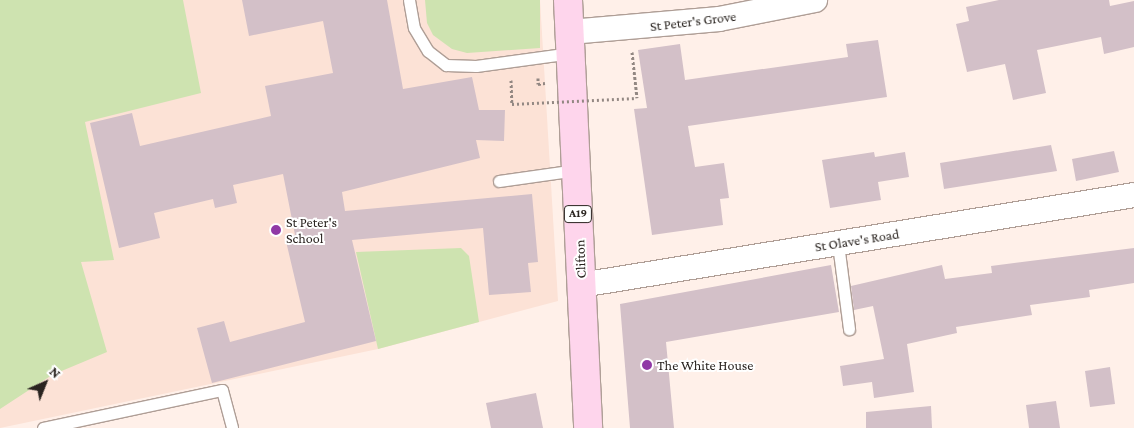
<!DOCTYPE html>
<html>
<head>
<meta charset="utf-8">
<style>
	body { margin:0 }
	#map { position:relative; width:1134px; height:428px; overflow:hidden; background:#fff0e9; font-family:"Crimson Pro",serif }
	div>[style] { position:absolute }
	.built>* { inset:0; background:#fce2d6 }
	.green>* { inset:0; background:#cee3b0 }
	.building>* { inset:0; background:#d3c0c8 }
	.path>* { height:3px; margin-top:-1.5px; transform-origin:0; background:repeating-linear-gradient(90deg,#928782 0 2.5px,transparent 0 5px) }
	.roads { filter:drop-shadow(1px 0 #af9e96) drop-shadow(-1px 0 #af9e96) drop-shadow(0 1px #af9e96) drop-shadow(0 -1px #af9e96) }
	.lane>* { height:11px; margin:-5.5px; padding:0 5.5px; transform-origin:5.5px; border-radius:5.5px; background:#fff }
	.street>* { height:24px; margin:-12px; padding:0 12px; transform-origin:12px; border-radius:12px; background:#fff }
	.primary>* { height:28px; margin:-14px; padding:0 14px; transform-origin:14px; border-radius:14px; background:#fed5ec }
	.path-bridge>* { height:3px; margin-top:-1.5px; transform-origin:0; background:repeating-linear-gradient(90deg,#928782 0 2.5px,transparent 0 5px) }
	.dots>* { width:14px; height:14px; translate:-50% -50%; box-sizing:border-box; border:2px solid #fff; border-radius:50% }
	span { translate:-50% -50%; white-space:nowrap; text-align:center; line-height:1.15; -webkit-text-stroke:4px #fff; paint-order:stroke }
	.shield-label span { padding:1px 4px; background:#fff; border:1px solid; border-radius:4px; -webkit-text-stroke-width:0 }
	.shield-label { font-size:12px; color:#2a2420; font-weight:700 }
	.street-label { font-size:14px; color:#2a2420 }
	.poi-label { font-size:14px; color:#2a2420 }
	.left { translate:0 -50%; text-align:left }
	.north { position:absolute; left:20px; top:358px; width:50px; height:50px; -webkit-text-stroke:4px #fff; paint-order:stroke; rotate:44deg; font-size:14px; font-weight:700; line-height:20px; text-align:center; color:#2a2420 }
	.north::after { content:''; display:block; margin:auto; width:18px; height:22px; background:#2a2420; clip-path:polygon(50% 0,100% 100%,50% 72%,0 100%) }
</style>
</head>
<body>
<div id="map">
	<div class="built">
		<i style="clip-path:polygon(0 0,540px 0,558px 301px,378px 349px,0 428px)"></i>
	</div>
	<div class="green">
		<i style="clip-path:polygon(0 0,183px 0,201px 93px,85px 122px,114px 260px,81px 262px,107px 352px,52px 375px,0 409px)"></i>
		<i style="clip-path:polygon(425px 0,540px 0,540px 48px,467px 53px,452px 49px,433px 35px,427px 23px)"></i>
		<i style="clip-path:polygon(461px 248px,469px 256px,479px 322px,378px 349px,356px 252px)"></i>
	</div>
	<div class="building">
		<i style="clip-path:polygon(242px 0,387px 0,403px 89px,472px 77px,479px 110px,505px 110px,504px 141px,476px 140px,480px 158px,342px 192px,345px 211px,532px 194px,538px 262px,528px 263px,531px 292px,489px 295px,483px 228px,352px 240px,376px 341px,212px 383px,197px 328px,224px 321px,230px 342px,305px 322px,285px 237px,295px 235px,283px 174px,233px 185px,237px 203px,215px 208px,213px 199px,154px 213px,160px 238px,119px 248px,90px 123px,132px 113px,140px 146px,271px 116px,265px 86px,333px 73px,323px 21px,249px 36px)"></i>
		<i style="clip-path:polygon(999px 0,1109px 0,1110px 6px,1134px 1px,1134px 47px,1104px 54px,1101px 37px,1037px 50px,1046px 93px,1013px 100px,1005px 64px,967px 72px,956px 24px,969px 21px,966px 7px)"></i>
		<i style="clip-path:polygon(878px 40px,887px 97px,688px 126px,695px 167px,724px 163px,729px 198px,720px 199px,723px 225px,652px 235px,634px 109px,647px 108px,638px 50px,680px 44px,685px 80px,848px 57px,846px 44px)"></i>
		<i style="clip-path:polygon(1051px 145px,1057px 171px,944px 189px,940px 163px)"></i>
		<i style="clip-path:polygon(1114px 151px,1119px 172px,1076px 181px,1072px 159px)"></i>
		<i style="clip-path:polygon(874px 152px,875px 157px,905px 152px,909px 177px,878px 182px,881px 200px,830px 208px,822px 160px)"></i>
		<i style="clip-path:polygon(1134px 248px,1134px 283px,1089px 290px,1090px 297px,1030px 305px,1032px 315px,956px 327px,957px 333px,907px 344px,914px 392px,874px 398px,872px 382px,843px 386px,840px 366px,884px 359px,873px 306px,854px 310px,851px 286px,942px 265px,945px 279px,992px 273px,991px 266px)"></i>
		<i style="clip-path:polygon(831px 265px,839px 312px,666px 342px,674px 428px,630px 428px,620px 304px)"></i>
		<i style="clip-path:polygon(1110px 367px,1115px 404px,1090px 407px,1085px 371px)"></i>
		<i style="clip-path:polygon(536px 393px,543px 428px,491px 428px,486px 403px)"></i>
		<i style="clip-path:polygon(1056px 401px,1060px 428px,1029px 428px,1026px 405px)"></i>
		<i style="clip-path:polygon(931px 406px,932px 428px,866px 428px,866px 412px)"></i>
	</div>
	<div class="path">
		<i style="left:632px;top:52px;width:46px;rotate:83.8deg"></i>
		<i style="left:538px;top:78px;width:6px;rotate:90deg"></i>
		<i style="left:538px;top:84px;width:7px;rotate:-8deg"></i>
		<i style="left:511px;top:80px;width:24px;rotate:88deg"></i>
	</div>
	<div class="roads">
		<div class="lane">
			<i style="left:409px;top:0;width:28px;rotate:80deg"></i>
			<i style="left:414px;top:28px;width:27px;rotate:59deg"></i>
			<i style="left:428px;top:51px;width:23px;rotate:38deg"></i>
			<i style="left:446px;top:65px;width:30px;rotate:2deg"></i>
			<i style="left:476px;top:66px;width:96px;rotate:-7.8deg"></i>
			<i style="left:499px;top:181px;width:78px;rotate:-8.1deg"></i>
			<i style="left:838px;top:244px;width:86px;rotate:82.6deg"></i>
			<i style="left:43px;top:428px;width:183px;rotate:-12deg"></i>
			<i style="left:222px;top:390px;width:39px;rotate:75deg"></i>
		</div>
		<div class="street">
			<i style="left:570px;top:32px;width:150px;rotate:-5deg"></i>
			<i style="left:719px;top:19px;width:98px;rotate:-11.2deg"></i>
			<i style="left:581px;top:285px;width:560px;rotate:-9.24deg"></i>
		</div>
		<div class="primary">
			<i style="left:568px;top:0;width:428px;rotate:87.3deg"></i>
		</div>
	</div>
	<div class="path-bridge">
		<i style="left:512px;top:104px;width:125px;rotate:-2.7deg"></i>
	</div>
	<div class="dots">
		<i style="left:276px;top:230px;background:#9039a6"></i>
		<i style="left:647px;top:365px;background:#9039a6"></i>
	</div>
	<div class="shield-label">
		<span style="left:578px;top:214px">A19</span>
	</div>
	<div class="street-label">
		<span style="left:693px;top:21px;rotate:-7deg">St Peter's Grove</span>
		<span style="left:857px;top:240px;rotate:-9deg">St Olave's Road</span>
		<span style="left:580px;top:259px;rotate:-92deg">Clifton</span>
	</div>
	<div class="poi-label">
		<span class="left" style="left:286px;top:230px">St Peter's<br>School</span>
		<span class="left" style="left:657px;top:365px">The White House</span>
	</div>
	<div class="north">N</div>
</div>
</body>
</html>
